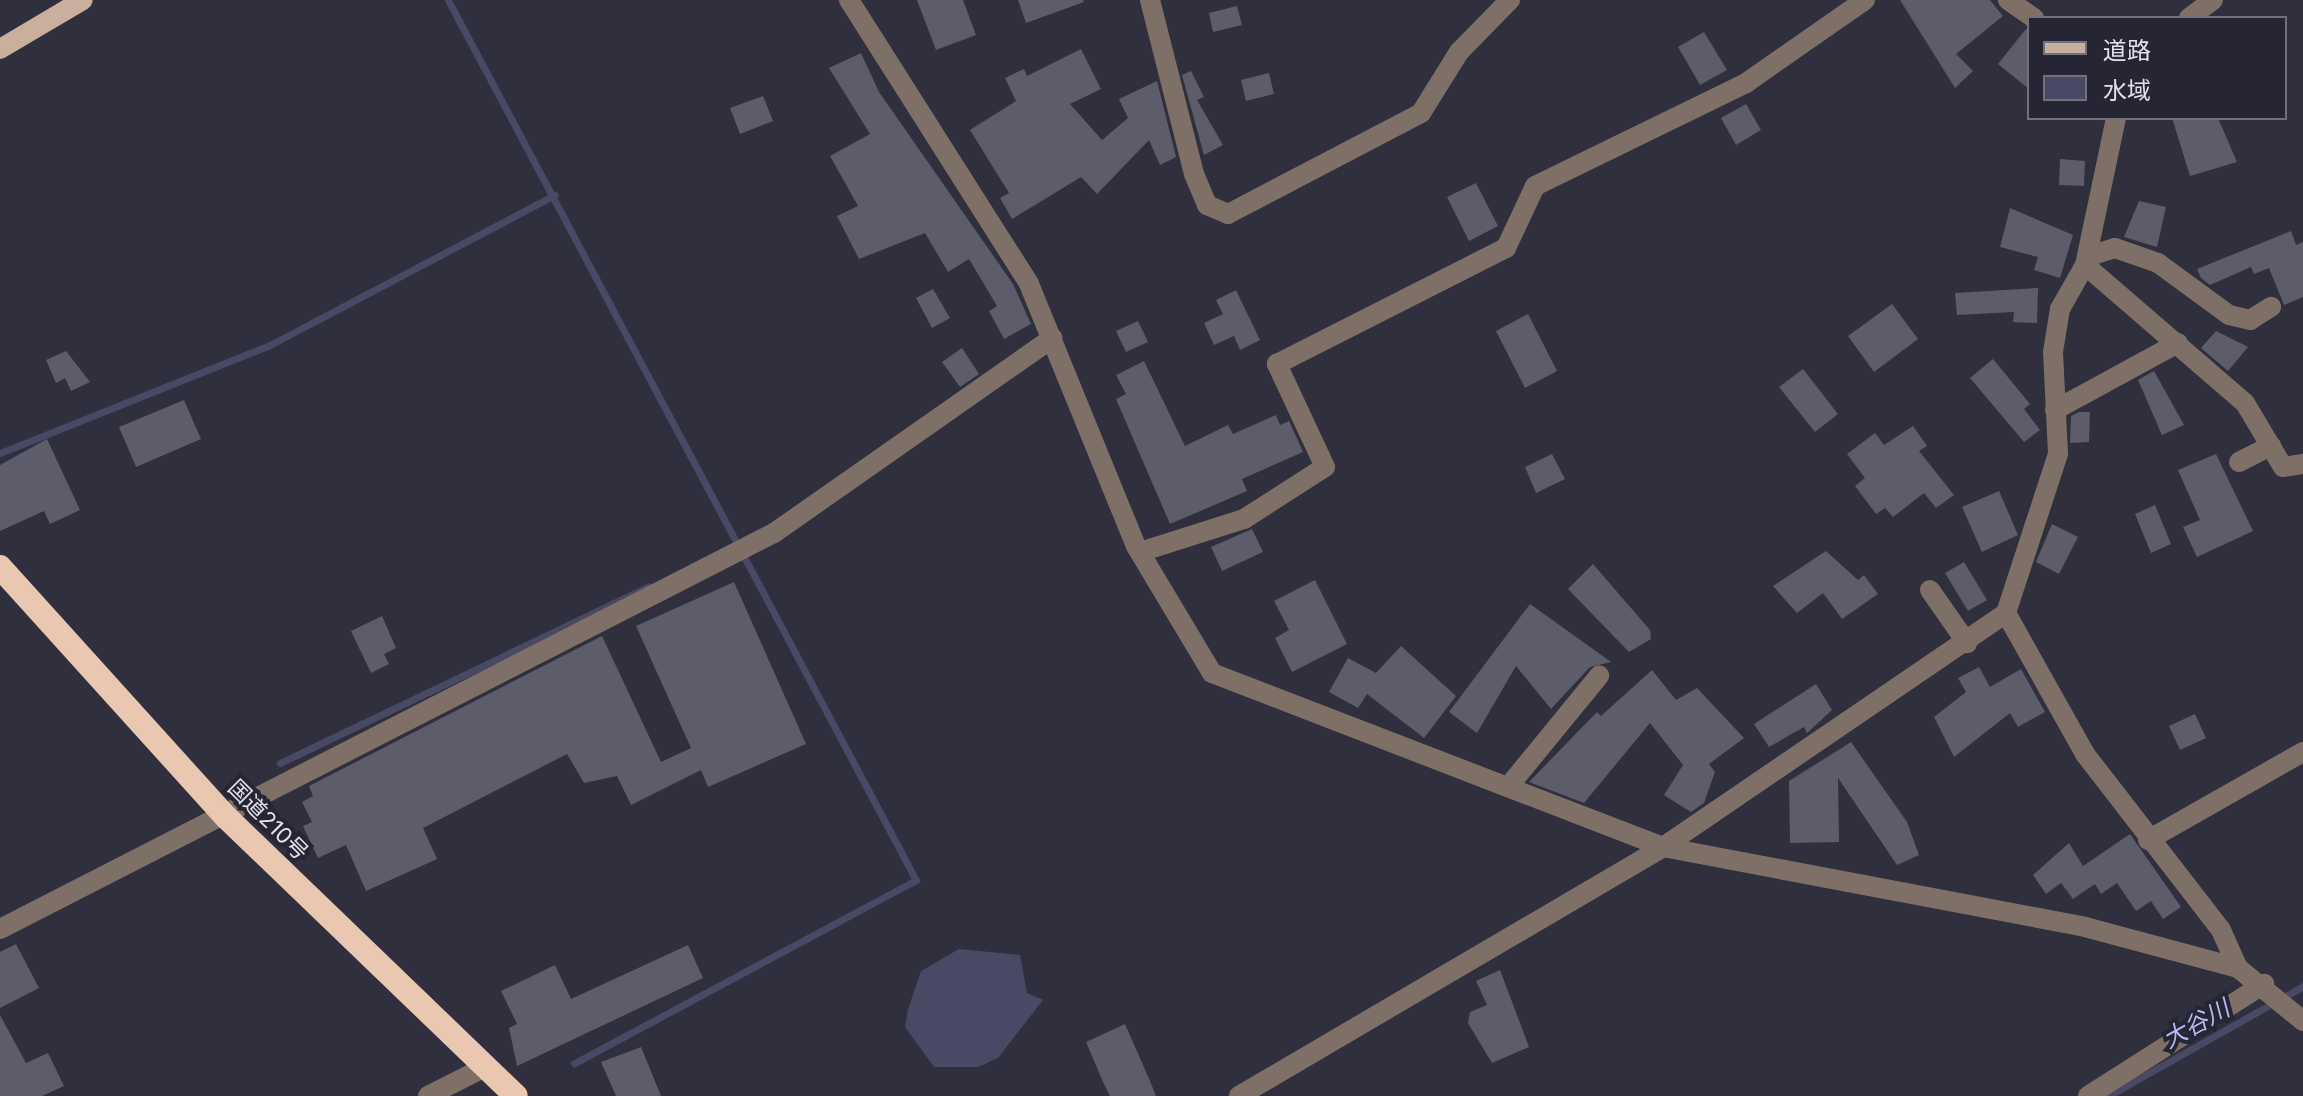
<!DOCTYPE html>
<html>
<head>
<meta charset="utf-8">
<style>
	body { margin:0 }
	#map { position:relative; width:2303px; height:1096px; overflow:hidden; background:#2f2f3d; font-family:Inter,"Noto Sans JP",sans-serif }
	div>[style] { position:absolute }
	.water>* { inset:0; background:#494865 }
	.stream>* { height:7px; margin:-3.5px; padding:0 3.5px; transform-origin:3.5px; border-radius:3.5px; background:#494865 }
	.building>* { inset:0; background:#5c5c6b }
	.minor>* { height:20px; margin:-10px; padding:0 10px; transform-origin:10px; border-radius:10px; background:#7e7067 }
	.major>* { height:20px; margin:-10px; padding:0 10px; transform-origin:10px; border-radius:10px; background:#caaf9c }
	.highway>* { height:24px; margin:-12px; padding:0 12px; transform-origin:12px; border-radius:12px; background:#e9c7b1 }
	span { translate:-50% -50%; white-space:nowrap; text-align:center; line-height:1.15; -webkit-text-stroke:8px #262533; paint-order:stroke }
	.street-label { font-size:22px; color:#e1e1ea }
	.water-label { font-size:24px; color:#b9b9f1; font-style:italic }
	.legend { position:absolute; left:2027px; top:16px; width:260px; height:104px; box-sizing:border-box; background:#262533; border:2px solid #71707c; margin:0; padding:10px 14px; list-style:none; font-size:24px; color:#e1e1ea }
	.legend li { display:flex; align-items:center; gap:16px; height:40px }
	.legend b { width:40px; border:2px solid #71707c }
</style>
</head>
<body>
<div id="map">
	<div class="water">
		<i style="clip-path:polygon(959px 949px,1020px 955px,1027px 993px,1043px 1000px,998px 1058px,978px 1067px,934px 1067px,905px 1027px,908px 1009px,921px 971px)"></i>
	</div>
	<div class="stream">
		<i style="left:448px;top:0;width:997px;rotate:62deg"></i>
		<i style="left:916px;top:880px;width:388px;rotate:151.8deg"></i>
		<i style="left:0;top:453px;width:289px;rotate:-21.8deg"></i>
		<i style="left:268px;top:346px;width:324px;rotate:-27.8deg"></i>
		<i style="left:280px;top:763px;width:409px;rotate:-25.6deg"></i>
		<i style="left:2108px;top:1096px;width:224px;rotate:-29.4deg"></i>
	</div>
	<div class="building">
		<i style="clip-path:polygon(917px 0,963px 0,976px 35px,936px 50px)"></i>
		<i style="clip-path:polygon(1018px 0,1083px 0,1084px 2px,1026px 23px)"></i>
		<i style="clip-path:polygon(1900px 0,1990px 0,2003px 16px,1956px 54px,1973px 71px,1955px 88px)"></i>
		<i style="clip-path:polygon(1237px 6px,1242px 25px,1213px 32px,1209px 13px)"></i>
		<i style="clip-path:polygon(2026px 29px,2029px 30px,2029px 89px,1998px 64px)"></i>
		<i style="clip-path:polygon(1704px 32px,1727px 70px,1700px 85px,1678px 47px)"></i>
		<i style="clip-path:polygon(1081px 49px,1101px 89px,1070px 104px,1102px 140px,1128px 118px,1119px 99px,1157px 81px,1176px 157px,1160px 165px,1149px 140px,1097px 194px,1081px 177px,1012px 219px,1000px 198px,1009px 193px,970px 130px,1016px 101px,1005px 78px,1024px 69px,1027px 76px)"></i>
		<i style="clip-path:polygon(861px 53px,879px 92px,1013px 284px,1031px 324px,1004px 339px,989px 311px,997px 306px,969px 259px,948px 272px,925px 233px,859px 259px,837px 216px,858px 206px,830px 156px,870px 134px,829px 68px)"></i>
		<i style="clip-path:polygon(1191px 71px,1204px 97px,1197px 100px,1223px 145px,1204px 155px,1182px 75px)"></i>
		<i style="clip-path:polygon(1269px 73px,1274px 94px,1246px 101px,1241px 80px)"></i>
		<i style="clip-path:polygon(763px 96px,773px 121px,740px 134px,730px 108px)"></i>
		<i style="clip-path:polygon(1746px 104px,1761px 130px,1736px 145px,1721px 118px)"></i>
		<i style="clip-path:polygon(2172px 118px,2218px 118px,2237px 162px,2190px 176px)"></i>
		<i style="clip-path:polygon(2060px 159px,2085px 161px,2084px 186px,2059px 185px)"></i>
		<i style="clip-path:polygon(1476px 183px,1498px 226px,1469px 241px,1447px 197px)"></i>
		<i style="clip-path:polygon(2139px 201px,2166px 207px,2157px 247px,2124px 237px)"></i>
		<i style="clip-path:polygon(2010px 208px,2073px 235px,2060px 278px,2034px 270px,2038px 257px,2000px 247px)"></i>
		<i style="clip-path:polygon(2291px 231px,2296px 245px,2303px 242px,2303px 297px,2284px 305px,2269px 268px,2254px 274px,2251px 267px,2210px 285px,2201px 278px,2197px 269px)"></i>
		<i style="clip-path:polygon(2038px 288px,2037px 323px,2013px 322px,2014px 312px,1957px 315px,1955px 293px)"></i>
		<i style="clip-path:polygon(933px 289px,950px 318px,932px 328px,916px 298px)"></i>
		<i style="clip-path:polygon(1236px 290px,1260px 340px,1240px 350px,1234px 336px,1214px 345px,1204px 323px,1223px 314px,1216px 300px)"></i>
		<i style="clip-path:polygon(1892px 304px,1918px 339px,1874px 372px,1848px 336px)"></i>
		<i style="clip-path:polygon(1528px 314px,1557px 371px,1525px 388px,1496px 331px)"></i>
		<i style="clip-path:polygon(1138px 321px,1148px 342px,1126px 352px,1116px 331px)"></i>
		<i style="clip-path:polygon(2216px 331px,2248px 347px,2228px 371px,2201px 348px)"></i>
		<i style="clip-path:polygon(962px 348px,979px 374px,960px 387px,942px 362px)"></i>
		<i style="clip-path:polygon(66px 351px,90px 382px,71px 391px,65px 378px,56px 383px,46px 360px)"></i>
		<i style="clip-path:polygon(1993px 359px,2030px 404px,2024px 409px,2040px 430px,2024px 442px,1970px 378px)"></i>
		<i style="clip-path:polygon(1144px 361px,1185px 446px,1228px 425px,1233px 434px,1276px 415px,1280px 425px,1289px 421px,1303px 452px,1242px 479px,1247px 491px,1170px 524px,1116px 399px,1126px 394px,1116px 375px)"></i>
		<i style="clip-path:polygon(1803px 369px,1838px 414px,1815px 432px,1779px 387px)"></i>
		<i style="clip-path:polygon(2154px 371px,2184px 425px,2162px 435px,2138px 380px)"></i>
		<i style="clip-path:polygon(184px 400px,201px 439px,136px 467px,119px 427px)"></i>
		<i style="clip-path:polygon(2079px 412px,2090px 412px,2089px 442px,2070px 443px,2071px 416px)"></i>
		<i style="clip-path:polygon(1913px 426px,1927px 446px,1919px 451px,1954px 495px,1936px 508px,1924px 493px,1893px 517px,1885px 508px,1876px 514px,1855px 486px,1865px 478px,1847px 454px,1875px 433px,1884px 445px)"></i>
		<i style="clip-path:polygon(47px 439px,80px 510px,50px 524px,44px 511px,0 531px,0 465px)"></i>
		<i style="clip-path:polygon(1552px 454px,1565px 479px,1536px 493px,1525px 467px)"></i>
		<i style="clip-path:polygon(2216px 454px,2253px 531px,2197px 557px,2183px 527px,2200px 520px,2178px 470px)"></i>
		<i style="clip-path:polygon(1999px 491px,2018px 535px,1982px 552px,1962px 507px)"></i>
		<i style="clip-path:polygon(2155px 505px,2171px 544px,2151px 553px,2135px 514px)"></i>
		<i style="clip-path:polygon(2052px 524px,2078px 537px,2059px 574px,2036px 562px)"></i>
		<i style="clip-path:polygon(1252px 529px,1263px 552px,1222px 571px,1211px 547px)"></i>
		<i style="clip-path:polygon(1826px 551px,1858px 580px,1864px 575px,1878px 594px,1842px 619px,1823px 593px,1797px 613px,1773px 586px)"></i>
		<i style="clip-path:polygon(1964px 562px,1987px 600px,1968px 611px,1945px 573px)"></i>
		<i style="clip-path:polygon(1593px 564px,1650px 630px,1651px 639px,1629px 652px,1568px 589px)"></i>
		<i style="clip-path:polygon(1315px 580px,1347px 644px,1292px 672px,1275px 638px,1289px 630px,1274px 601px)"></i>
		<i style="clip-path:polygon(734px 582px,806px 744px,708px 787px,701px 770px,631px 805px,617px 776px,584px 783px,567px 754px,423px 828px,437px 859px,366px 891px,346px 845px,318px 858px,303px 826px,312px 822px,302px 802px,313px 796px,309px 786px,602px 636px,661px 762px,691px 748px,636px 626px)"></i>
		<i style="clip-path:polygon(1530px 604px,1611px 662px,1590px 667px,1551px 709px,1516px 666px,1477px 733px,1449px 712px)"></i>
		<i style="clip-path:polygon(382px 616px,396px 648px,384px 654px,389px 664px,371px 673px,351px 631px)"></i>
		<i style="clip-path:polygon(1401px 646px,1456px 696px,1424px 738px,1367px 694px,1358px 708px,1329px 692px,1348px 658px,1376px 673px)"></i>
		<i style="clip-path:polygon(1979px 667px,1990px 687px,2021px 669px,2045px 712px,2018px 727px,2010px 713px,1954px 757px,1934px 717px,1966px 692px,1958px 678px)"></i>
		<i style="clip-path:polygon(1652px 670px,1676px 700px,1697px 688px,1744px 738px,1709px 764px,1715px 772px,1704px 803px,1691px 812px,1664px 795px,1683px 765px,1650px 723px,1584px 803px,1529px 782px,1597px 712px,1601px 716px)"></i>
		<i style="clip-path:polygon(1816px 684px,1832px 710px,1807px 733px,1804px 727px,1769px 747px,1754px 724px)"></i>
		<i style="clip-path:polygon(2195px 714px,2206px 738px,2180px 750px,2169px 726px)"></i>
		<i style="clip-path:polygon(1851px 742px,1907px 822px,1919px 855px,1897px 865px,1838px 778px,1839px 842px,1790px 843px,1789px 781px)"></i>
		<i style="clip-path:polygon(2130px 834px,2181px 907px,2163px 919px,2151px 901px,2136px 911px,2117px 883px,2101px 894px,2095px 884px,2073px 899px,2061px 883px,2046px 894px,2033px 875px,2069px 843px,2083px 866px)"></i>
		<i style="clip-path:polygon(16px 944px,39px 988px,0 1008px,0 952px)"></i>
		<i style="clip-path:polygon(688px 945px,703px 978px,517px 1066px,509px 1028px,517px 1024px,501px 991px,555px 965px,571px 999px)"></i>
		<i style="clip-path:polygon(1500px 970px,1529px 1047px,1492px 1063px,1468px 1023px,1470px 1012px,1487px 1005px,1476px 981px)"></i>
		<i style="clip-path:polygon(0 1015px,26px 1063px,48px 1053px,64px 1086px,42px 1096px,0 1096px)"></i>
		<i style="clip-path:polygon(1125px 1024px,1150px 1081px,1156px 1096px,1110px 1096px,1103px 1082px,1086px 1042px)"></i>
		<i style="clip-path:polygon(641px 1047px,661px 1096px,616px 1096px,601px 1062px)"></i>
	</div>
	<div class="minor">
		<i style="left:849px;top:0;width:336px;rotate:57.6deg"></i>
		<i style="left:1029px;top:284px;width:283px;rotate:67.8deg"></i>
		<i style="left:1136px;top:546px;width:148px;rotate:59.1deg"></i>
		<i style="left:1212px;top:673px;width:483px;rotate:21.1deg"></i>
		<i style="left:1663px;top:847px;width:430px;rotate:10.7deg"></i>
		<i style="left:2085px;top:927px;width:158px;rotate:15deg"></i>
		<i style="left:2238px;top:968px;width:84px;rotate:39.2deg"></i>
		<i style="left:1150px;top:0;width:179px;rotate:75.8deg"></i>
		<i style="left:1194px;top:174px;width:34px;rotate:67deg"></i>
		<i style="left:1207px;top:205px;width:23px;rotate:23deg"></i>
		<i style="left:1228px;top:214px;width:218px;rotate:-27.6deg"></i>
		<i style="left:1421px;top:113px;width:72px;rotate:-58.1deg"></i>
		<i style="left:1459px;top:52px;width:73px;rotate:-45.6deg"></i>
		<i style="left:2008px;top:0;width:32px;rotate:35deg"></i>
		<i style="left:2189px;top:18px;width:30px;rotate:-37deg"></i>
		<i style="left:2087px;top:257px;width:29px;rotate:-18deg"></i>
		<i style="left:2115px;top:248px;width:46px;rotate:19.2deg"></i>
		<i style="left:2158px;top:263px;width:88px;rotate:36.2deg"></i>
		<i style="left:2229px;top:315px;width:22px;rotate:13deg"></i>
		<i style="left:2250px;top:320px;width:25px;rotate:-32deg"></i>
		<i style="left:2085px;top:265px;width:211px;rotate:40.8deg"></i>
		<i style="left:2245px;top:403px;width:74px;rotate:59.3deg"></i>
		<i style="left:2283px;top:467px;width:20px;rotate:-9deg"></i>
		<i style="left:2055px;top:410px;width:140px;rotate:-28.6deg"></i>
		<i style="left:2239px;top:462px;width:36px;rotate:-27deg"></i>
		<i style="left:1140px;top:552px;width:109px;rotate:-17.6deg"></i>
		<i style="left:1244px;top:519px;width:96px;rotate:-32.7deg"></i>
		<i style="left:1325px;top:467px;width:114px;rotate:-115deg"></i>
		<i style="left:1277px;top:364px;width:257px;rotate:-26.9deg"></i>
		<i style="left:1506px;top:248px;width:68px;rotate:-64.9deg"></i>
		<i style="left:1535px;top:186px;width:235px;rotate:-26deg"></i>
		<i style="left:1746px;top:83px;width:145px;rotate:-34.9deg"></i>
		<i style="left:1930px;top:590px;width:65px;rotate:55.1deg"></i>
		<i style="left:2006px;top:613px;width:162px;rotate:60.7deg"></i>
		<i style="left:2085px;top:754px;width:222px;rotate:52.3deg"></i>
		<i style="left:2221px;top:930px;width:42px;rotate:65.9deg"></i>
		<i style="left:1508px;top:787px;width:144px;rotate:-50.7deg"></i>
		<i style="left:2148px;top:840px;width:178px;rotate:-29.6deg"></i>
		<i style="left:0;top:929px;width:869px;rotate:-27.1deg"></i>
		<i style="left:774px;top:533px;width:340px;rotate:-35deg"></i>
		<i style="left:428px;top:1096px;width:66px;rotate:-27deg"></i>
		<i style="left:1239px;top:1096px;width:492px;rotate:-30.4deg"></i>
		<i style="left:1663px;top:847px;width:415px;rotate:-34.3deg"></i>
		<i style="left:2006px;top:613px;width:167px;rotate:-71.9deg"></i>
		<i style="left:2058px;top:454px;width:102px;rotate:-92.8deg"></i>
		<i style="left:2053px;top:352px;width:44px;rotate:-80.8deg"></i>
		<i style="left:2060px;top:309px;width:51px;rotate:-60.4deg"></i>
		<i style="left:2085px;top:265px;width:150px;rotate:-78.1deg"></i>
		<i style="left:2088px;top:1096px;width:209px;rotate:-32.5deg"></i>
	</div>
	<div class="major">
		<i style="left:0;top:49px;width:96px;rotate:-30.6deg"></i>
	</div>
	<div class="highway">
		<i style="left:0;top:567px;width:337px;rotate:47.9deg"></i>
		<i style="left:226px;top:817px;width:402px;rotate:43.9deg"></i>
	</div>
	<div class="street-label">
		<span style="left:268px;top:820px;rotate:45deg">国道210号</span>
	</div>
	<div class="water-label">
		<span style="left:2196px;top:1024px;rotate:-29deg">大谷川</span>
	</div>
	<ul class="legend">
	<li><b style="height:10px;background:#caaf9c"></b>道路</li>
	<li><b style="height:22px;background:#494865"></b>水域</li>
	</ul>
</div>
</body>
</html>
